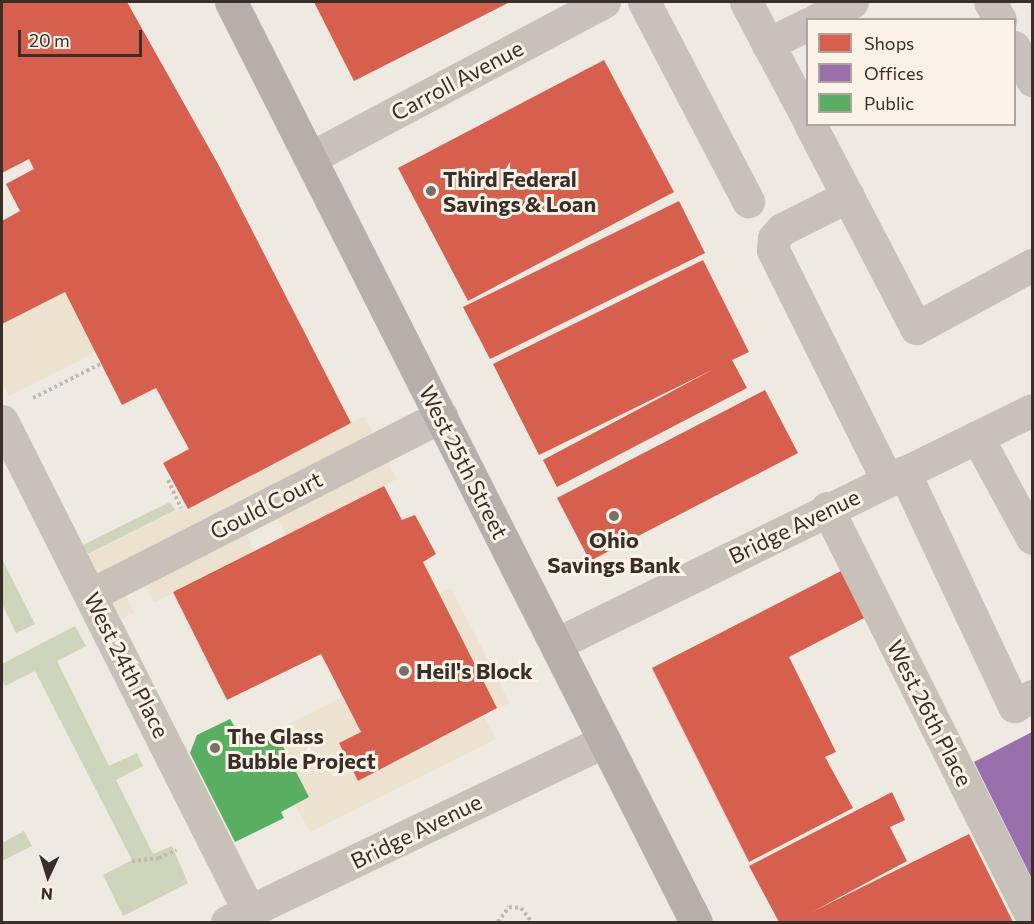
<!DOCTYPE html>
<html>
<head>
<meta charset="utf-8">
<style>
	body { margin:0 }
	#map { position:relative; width:1034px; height:924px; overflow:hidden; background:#eee9e1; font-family:Commissioner,sans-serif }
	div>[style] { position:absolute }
	.green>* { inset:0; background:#ced5ba }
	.plaza>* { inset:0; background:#ede2cf }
	.shops>* { inset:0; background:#d6604d }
	.offices>* { inset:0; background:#9970ab }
	.public>* { inset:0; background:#5aae61 }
	.path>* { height:4px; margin-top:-2px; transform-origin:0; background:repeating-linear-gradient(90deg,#c0b9b2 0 3px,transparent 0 6px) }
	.minor>* { height:33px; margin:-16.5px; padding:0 16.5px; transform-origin:16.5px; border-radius:16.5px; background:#c7c1ba }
	.major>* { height:33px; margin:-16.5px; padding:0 16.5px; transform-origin:16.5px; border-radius:16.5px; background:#b6afa9 }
	.dots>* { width:16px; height:16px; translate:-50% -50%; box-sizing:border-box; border:3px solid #fbf3e8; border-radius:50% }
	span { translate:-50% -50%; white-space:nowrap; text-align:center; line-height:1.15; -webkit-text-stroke:6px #fbf3e8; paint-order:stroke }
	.street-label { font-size:22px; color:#392e28 }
	.poi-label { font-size:22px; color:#392e28; font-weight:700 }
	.left { translate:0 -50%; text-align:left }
	.frame { position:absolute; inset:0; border:3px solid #392e28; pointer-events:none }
	.legend { position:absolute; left:806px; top:18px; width:210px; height:108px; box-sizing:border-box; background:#fbf3e8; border:2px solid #ada49b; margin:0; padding:8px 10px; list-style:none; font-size:18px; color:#392e28 }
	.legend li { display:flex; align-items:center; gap:12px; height:30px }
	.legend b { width:30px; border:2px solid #ada49b }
	.north { position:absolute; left:18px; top:846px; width:60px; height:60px; -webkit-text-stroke:4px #fbf3e8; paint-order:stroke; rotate:184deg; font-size:16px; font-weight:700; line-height:24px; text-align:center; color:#392e28 }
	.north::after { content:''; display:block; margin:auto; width:21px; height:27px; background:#392e28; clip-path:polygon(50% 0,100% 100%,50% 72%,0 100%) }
	.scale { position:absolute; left:18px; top:30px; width:124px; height:27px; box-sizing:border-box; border:3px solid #392e28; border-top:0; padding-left:8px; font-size:18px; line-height:21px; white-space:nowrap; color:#392e28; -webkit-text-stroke:4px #fbf3e8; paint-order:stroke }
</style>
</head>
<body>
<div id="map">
	<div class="green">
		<i style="clip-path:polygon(170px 502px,175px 510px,88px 554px,83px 545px)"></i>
		<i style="clip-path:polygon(2px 559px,35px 624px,16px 633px,2px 604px)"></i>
		<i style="clip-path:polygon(75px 626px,86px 646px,57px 661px,109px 766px,137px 753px,143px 766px,116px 780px,153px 854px,172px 846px,188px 883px,123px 916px,103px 875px,132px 860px,35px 671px,5px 686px,2px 678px,2px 664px)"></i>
		<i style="clip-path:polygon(24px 831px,32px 846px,2px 861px,2px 843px)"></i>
	</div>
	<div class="plaza">
		<i style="clip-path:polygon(65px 292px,96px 352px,9px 396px,2px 381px,2px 324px)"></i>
		<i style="clip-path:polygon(364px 416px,397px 479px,286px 535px,277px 518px,246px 534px,254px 551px,154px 603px,145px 584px,125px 594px,134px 613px,121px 619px,88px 554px,175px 510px,188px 509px)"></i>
		<i style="clip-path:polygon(451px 588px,510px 703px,497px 708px,439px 594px)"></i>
		<i style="clip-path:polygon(343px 697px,361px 732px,339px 744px,358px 780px,484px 716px,496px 739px,310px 832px,295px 805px,309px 797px,275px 731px)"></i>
	</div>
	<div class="shops">
		<i style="clip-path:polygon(2px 2px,127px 2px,218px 164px,351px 423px,188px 509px,163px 463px,189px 449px,156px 388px,122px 405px,65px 292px,2px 324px,2px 221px,20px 211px,6px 184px,34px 169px,29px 159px,2px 173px)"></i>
		<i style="clip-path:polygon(314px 2px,510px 2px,354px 81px)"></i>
		<i style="clip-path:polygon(604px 60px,674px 192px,468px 301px,398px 168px)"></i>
		<i style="clip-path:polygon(679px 201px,705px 253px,490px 359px,463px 307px)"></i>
		<i style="clip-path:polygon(703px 260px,749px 352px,732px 360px,747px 388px,557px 487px,543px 460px,714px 369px,539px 455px,493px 364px)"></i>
		<i style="clip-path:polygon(765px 390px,798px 453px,590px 561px,557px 498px)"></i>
		<i style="clip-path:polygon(384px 486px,402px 520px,415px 515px,436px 554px,423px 562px,497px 708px,358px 781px,339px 743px,361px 732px,321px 654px,227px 700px,173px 592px)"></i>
		<i style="clip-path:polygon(841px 571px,866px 617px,789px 657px,836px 752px,825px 757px,853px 808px,749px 862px,652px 668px)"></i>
		<i style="clip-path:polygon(892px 792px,905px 820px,890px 827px,907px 861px,812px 912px,969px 834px,1013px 922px,779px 922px,749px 866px)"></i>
	</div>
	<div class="offices">
		<i style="clip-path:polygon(1032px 732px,1032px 879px,974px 762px)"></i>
	</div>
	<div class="public">
		<i style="clip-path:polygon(230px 719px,246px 746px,275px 731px,309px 797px,281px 812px,284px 818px,235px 842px,190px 753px,197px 735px)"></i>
	</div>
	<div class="path">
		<i style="left:33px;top:398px;width:77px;rotate:-26.9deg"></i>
		<i style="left:168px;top:480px;width:31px;rotate:65deg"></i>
		<i style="left:132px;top:861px;width:27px;rotate:-6deg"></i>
		<i style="left:159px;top:858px;width:19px;rotate:-25deg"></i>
		<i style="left:498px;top:922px;width:19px;rotate:-54deg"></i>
		<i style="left:509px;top:907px;width:12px;rotate:5deg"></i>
		<i style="left:521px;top:908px;width:18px;rotate:52deg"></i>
	</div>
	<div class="minor">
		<i style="left:644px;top:2px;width:225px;rotate:62.4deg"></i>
		<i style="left:746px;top:2px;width:47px;rotate:62.4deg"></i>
		<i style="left:990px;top:2px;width:21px;rotate:61deg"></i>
		<i style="left:816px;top:20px;width:40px;rotate:-26.6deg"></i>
		<i style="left:808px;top:24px;width:45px;rotate:153.4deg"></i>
		<i style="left:768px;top:44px;width:85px;rotate:61.9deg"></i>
		<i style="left:1014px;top:47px;width:38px;rotate:61deg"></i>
		<i style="left:810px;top:124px;width:230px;rotate:62.5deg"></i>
		<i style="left:916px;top:328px;width:132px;rotate:-28.5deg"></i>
		<i style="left:310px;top:158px;width:333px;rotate:-28deg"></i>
		<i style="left:848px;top:196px;width:74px;rotate:153.4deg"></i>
		<i style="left:782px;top:229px;width:12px;rotate:132deg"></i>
		<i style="left:774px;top:238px;width:12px;rotate:95deg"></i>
		<i style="left:773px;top:250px;width:257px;rotate:63.6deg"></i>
		<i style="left:2px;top:421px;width:549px;rotate:63.25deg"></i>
		<i style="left:977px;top:437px;width:115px;rotate:61.4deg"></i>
		<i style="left:904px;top:472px;width:259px;rotate:64.8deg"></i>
		<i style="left:1014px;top:706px;width:21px;rotate:-29deg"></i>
		<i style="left:827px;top:508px;width:457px;rotate:63.4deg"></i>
		<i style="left:92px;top:594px;width:392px;rotate:-27deg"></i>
		<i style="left:556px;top:644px;width:530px;rotate:-26.18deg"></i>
		<i style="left:227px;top:922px;width:419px;rotate:-25.6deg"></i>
	</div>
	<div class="major">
		<i style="left:231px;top:2px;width:1031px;rotate:63.19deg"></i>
	</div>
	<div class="dots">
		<i style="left:431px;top:191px;background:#786f69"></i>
		<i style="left:614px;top:516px;background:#786f69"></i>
		<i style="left:404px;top:671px;background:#786f69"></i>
		<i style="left:215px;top:748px;background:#786f69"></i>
	</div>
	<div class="street-label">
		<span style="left:457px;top:80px;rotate:-28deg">Carroll Avenue</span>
		<span style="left:464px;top:462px;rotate:63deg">West 25th Street</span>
		<span style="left:266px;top:505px;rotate:-27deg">Gould Court</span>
		<span style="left:794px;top:526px;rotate:-26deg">Bridge Avenue</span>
		<span style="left:127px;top:665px;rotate:63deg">West 24th Place</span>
		<span style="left:930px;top:713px;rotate:63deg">West 26th Place</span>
		<span style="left:416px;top:831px;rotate:-26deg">Bridge Avenue</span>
	</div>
	<div class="poi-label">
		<span class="left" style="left:443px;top:191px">Third Federal<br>Savings &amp; Loan</span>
		<span style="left:614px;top:552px">Ohio<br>Savings Bank</span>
		<span class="left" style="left:416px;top:671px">Heil's Block</span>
		<span class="left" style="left:227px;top:748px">The Glass<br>Bubble Project</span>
	</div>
	<div class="frame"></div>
	<ul class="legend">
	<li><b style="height:16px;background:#d6604d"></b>Shops</li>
	<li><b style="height:16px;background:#9970ab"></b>Offices</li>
	<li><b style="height:16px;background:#5aae61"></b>Public</li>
	</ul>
	<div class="north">N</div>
	<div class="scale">20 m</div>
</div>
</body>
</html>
